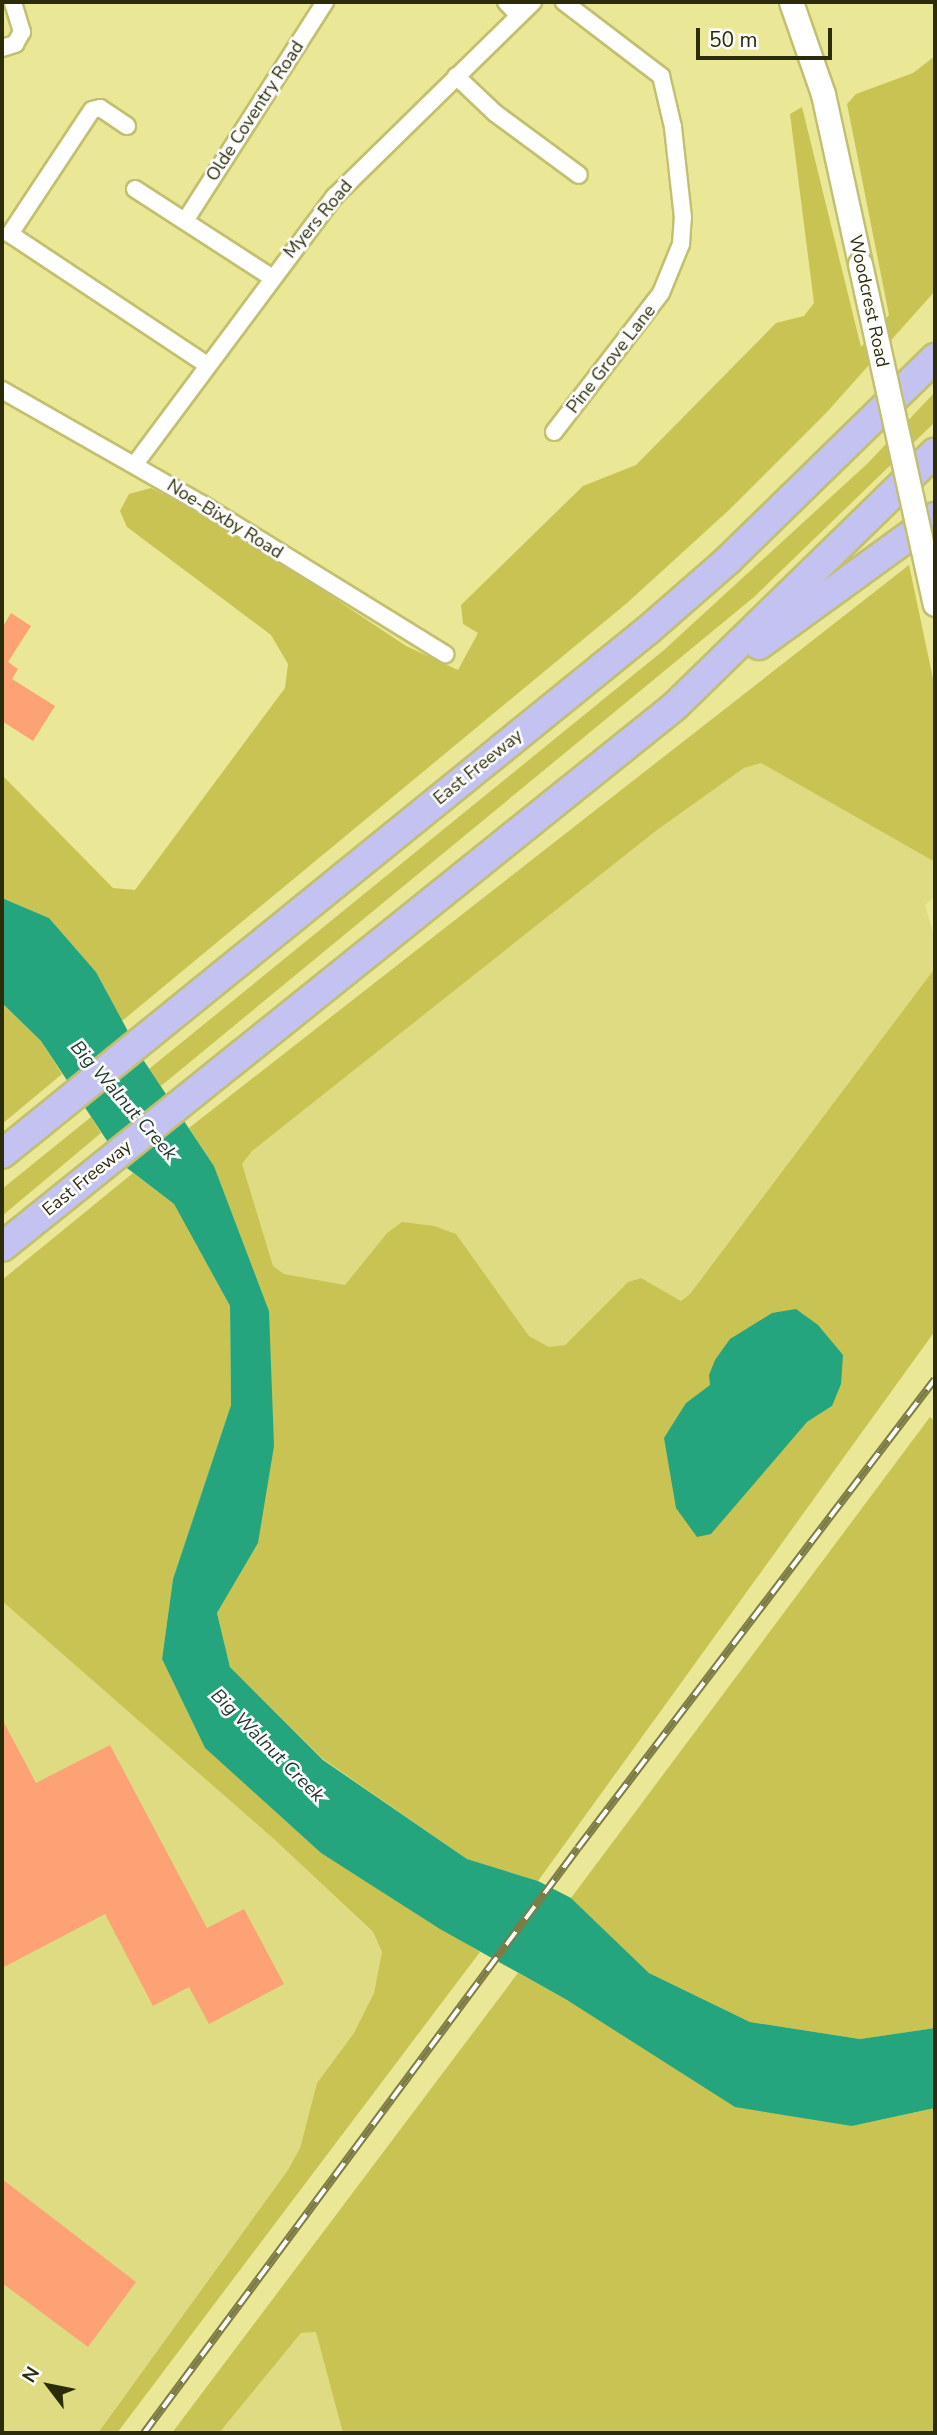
<!DOCTYPE html>
<html>
<head>
<meta charset="utf-8">
<style>
	body { margin:0 }
	#map { position:relative; width:937px; height:2435px; overflow:hidden; background:#eae796; font-family:"Nunito Sans",sans-serif }
	div>[style] { position:absolute }
	.built>* { inset:0; background:#dedb82 }
	.green>* { inset:0; background:#c8c352 }
	.water>* { inset:0; background:#25a57d }
	.building>* { inset:0; background:#fca275 }
	.roads { filter:drop-shadow(2px 0 #c2c070) drop-shadow(-2px 0 #c2c070) drop-shadow(0 2px #c2c070) drop-shadow(0 -2px #c2c070) }
	.street>* { height:16px; margin:-8px; padding:0 8px; transform-origin:8px; border-radius:8px; background:#fff }
	.secondary>* { height:23px; margin:-11.5px; padding:0 11.5px; transform-origin:11.5px; border-radius:11.5px; background:#fff }
	.highway>* { height:28px; margin:-14px; padding:0 14px; transform-origin:14px; border-radius:14px; background:#c4c2f1 }
	.rail>* { height:8px; margin-top:-4px; transform-origin:0; background:repeating-linear-gradient(90deg,#fff 0 16px,#7e7c46 0 32px); box-sizing:border-box; border-block:2px solid #7e7c46 }
	.bridges { filter:drop-shadow(2px 0 #c2c070) drop-shadow(-2px 0 #c2c070) drop-shadow(0 2px #c2c070) drop-shadow(0 -2px #c2c070) }
	.secondary-bridge>* { height:23px; margin:-11.5px; padding:0 11.5px; transform-origin:11.5px; border-radius:11.5px; background:#fff }
	span { translate:-50% -50%; white-space:nowrap; text-align:center; line-height:1.15; -webkit-text-stroke:5px #fff; paint-order:stroke }
	.street-label { font-size:18px; color:#2d2c0a }
	.water-label { font-size:19px; color:#1c362c; font-style:italic }
	.frame { position:absolute; inset:0; border:4px solid #2d2c0a; pointer-events:none }
	.north { position:absolute; left:14px; top:2351px; width:70px; height:70px; -webkit-text-stroke:5px #fff; paint-order:stroke; rotate:302deg; font-size:19px; font-weight:700; line-height:28px; text-align:center; color:#2d2c0a }
	.north::after { content:''; display:block; margin:auto; width:24px; height:32px; background:#2d2c0a; clip-path:polygon(50% 0,100% 100%,50% 72%,0 100%) }
	.scale { position:absolute; left:696px; top:28px; width:136px; height:32px; box-sizing:border-box; border:4px solid #2d2c0a; border-top:0; padding-left:9px; font-size:21px; line-height:24px; white-space:nowrap; color:#2d2c0a; -webkit-text-stroke:5px #fff; paint-order:stroke }
</style>
</head>
<body>
<div id="map">
	<div class="built">
		<i style="clip-path:polygon(761px 763px,935px 862px,935px 897px,925px 905px,935px 939px,935px 968px,690px 1294px,681px 1301px,641px 1278px,628px 1282px,565px 1345px,549px 1347px,529px 1336px,456px 1234px,387px 1233px,345px 1285px,284px 1274px,273px 1266px,241px 1164px,252px 1151px,657px 830px,744px 768px)"></i>
		<i style="clip-path:polygon(2px 1601px,275px 1840px,373px 1933px,382px 1952px,374px 1993px,354px 2033px,317px 2083px,300px 2148px,288px 2170px,98px 2433px,2px 2433px)"></i>
		<i style="clip-path:polygon(317px 2332px,343px 2433px,219px 2433px,301px 2333px)"></i>
	</div>
	<div class="green">
		<i style="clip-path:polygon(935px 56px,935px 291px,827px 412px,729px 510px,627px 603px,122px 1021px,96px 972px,49px 918px,2px 898px,2px 775px,113px 888px,135px 890px,285px 688px,288px 664px,271px 635px,127px 527px,120px 511px,129px 494px,151px 488px,223px 524px,406px 646px,458px 670px,478px 633px,463px 624px,461px 605px,583px 486px,636px 465px,776px 323px,804px 316px,814px 303px,790px 114px,802px 107px,861px 347px,889px 315px,847px 104px,856px 94px,913px 73px)"></i>
		<i style="clip-path:polygon(935px 392px,935px 422px,754px 597px,161px 1086px,149px 1069px,664px 650px,868px 463px)"></i>
		<i style="clip-path:polygon(evenodd,909px 565px,935px 688px,935px 862px,761px 763px,744px 768px,657px 830px,252px 1151px,242px 1164px,273px 1266px,284px 1274px,345px 1285px,387px 1233px,402px 1222px,434px 1226px,456px 1234px,529px 1336px,549px 1347px,565px 1345px,628px 1282px,641px 1278px,681px 1301px,690px 1294px,935px 968px,935px 1331px,538px 1881px,467px 1859px,323px 1759px,230px 1667px,217px 1613px,258px 1543px,269px 1311px,214px 1166px,189px 1128px,909px 565px,711px 1385px,832px 1406px,807px 1422px,686px 1403px,711px 1385px)"></i>
		<i style="clip-path:polygon(2px 1003px,41px 1041px,62px 1074px,2px 1124px)"></i>
		<i style="clip-path:polygon(91px 1117px,101px 1133px,2px 1216px,2px 1189px)"></i>
		<i style="clip-path:polygon(133px 1173px,174px 1204px,230px 1306px,231px 1405px,173px 1579px,162px 1659px,205px 1748px,321px 1853px,480px 1952px,117px 2433px,98px 2433px,288px 2170px,300px 2148px,317px 2083px,354px 2033px,374px 1993px,382px 1952px,373px 1932px,275px 1840px,2px 1601px,2px 1280px)"></i>
		<i style="clip-path:polygon(930px 1417px,935px 1421px,935px 2028px,860px 2039px,750px 2022px,649px 1973px,571px 1898px)"></i>
		<i style="clip-path:polygon(518px 1973px,567px 2000px,852px 2126px,935px 2108px,935px 2433px,343px 2433px,316px 2332px,301px 2333px,219px 2433px,172px 2433px)"></i>
	</div>
	<div class="water">
		<i style="clip-path:polygon(2px 898px,49px 918px,96px 972px,144px 1061px,214px 1166px,269px 1311px,274px 1446px,258px 1543px,217px 1613px,230px 1667px,323px 1760px,467px 1859px,538px 1881px,571px 1898px,649px 1973px,750px 2022px,860px 2039px,935px 2028px,935px 2108px,852px 2126px,735px 2107px,567px 2000px,440px 1929px,321px 1853px,205px 1748px,162px 1659px,173px 1579px,231px 1405px,230px 1306px,174px 1204px,123px 1165px,41px 1041px,2px 1003px)"></i>
		<i style="clip-path:polygon(796px 1309px,818px 1325px,843px 1355px,841px 1384px,832px 1406px,807px 1422px,711px 1534px,697px 1537px,676px 1508px,664px 1438px,686px 1403px,710px 1385px,709px 1375px,715px 1360px,730px 1339px,772px 1313px)"></i>
	</div>
	<div class="building">
		<i style="clip-path:polygon(11px 613px,31px 626px,8px 662px,18px 669px,12px 679px,55px 706px,33px 741px,2px 721px,2px 628px)"></i>
		<i style="clip-path:polygon(2px 1719px,36px 1783px,110px 1745px,207px 1928px,244px 1909px,284px 1984px,209px 2024px,189px 1987px,153px 2006px,105px 1914px,2px 1968px)"></i>
		<i style="clip-path:polygon(2px 2179px,136px 2282px,88px 2347px,2px 2283px)"></i>
	</div>
	<div class="roads">
		<div class="street">
			<i style="left:506px;top:2px;width:18px;rotate:47deg"></i>
			<i style="left:2px;top:48px;width:14px;rotate:-17deg"></i>
			<i style="left:15px;top:44px;width:14px;rotate:-60deg"></i>
			<i style="left:22px;top:32px;width:31px;rotate:-107deg"></i>
			<i style="left:456px;top:76px;width:54px;rotate:43.5deg"></i>
			<i style="left:495px;top:113px;width:104px;rotate:36.4deg"></i>
			<i style="left:127px;top:126px;width:32px;rotate:-146deg"></i>
			<i style="left:100px;top:108px;width:8px;rotate:166deg"></i>
			<i style="left:92px;top:110px;width:149px;rotate:123.5deg"></i>
			<i style="left:10px;top:234px;width:237px;rotate:33.6deg"></i>
			<i style="left:135px;top:189px;width:162px;rotate:32.9deg"></i>
			<i style="left:185px;top:221px;width:260px;rotate:-57.4deg"></i>
			<i style="left:2px;top:390px;width:230px;rotate:29.7deg"></i>
			<i style="left:202px;top:504px;width:286px;rotate:31.7deg"></i>
			<i style="left:554px;top:432px;width:175px;rotate:-52.4deg"></i>
			<i style="left:661px;top:293px;width:53px;rotate:-67.8deg"></i>
			<i style="left:681px;top:244px;width:26px;rotate:-86deg"></i>
			<i style="left:683px;top:218px;width:92px;rotate:-96.3deg"></i>
			<i style="left:673px;top:127px;width:52px;rotate:-103.2deg"></i>
			<i style="left:661px;top:76px;width:122px;rotate:-142.7deg"></i>
			<i style="left:135px;top:464px;width:334px;rotate:-53.3deg"></i>
			<i style="left:335px;top:196px;width:277px;rotate:-44.4deg"></i>
		</div>
		<div class="secondary">
			<i style="left:791px;top:2px;width:97px;rotate:70.8deg"></i>
			<i style="left:823px;top:94px;width:174px;rotate:77.7deg"></i>
		</div>
		<div class="highway">
			<i style="left:759px;top:645px;width:218px;rotate:-36deg"></i>
			<i style="left:2px;top:1154px;width:832px;rotate:-39.05deg"></i>
			<i style="left:648px;top:630px;width:105px;rotate:-41.1deg"></i>
			<i style="left:727px;top:561px;width:291px;rotate:-44.3deg"></i>
			<i style="left:2px;top:1247px;width:863px;rotate:-38.79deg"></i>
			<i style="left:675px;top:706px;width:363px;rotate:-44.3deg"></i>
		</div>
	</div>
	<div class="rail">
		<i style="left:144px;top:2433px;width:728px;rotate:-53.43deg"></i>
		<i style="left:578px;top:1848px;width:589px;rotate:-52.72deg"></i>
	</div>
	<div class="bridges">
		<div class="secondary-bridge">
			<i style="left:860px;top:264px;width:348px;rotate:77.6deg"></i>
		</div>
	</div>
	<div class="street-label">
		<span style="left:255px;top:111px;rotate:-57deg">Olde Coventry Road</span>
		<span style="left:318px;top:219px;rotate:-50deg">Myers Road</span>
		<span style="left:869px;top:301px;rotate:78deg">Woodcrest Road</span>
		<span style="left:611px;top:359px;rotate:-52deg">Pine Grove Lane</span>
		<span style="left:225px;top:519px;rotate:32deg">Noe-Bixby Road</span>
		<span style="left:478px;top:767px;rotate:-39deg">East Freeway</span>
		<span style="left:87px;top:1178px;rotate:-39deg">East Freeway</span>
	</div>
	<div class="water-label">
		<span style="left:123px;top:1101px;rotate:49deg">Big Walnut Creek</span>
		<span style="left:267px;top:1746px;rotate:45deg">Big Walnut Creek</span>
	</div>
	<div class="frame"></div>
	<div class="north">N</div>
	<div class="scale">50 m</div>
</div>
</body>
</html>
